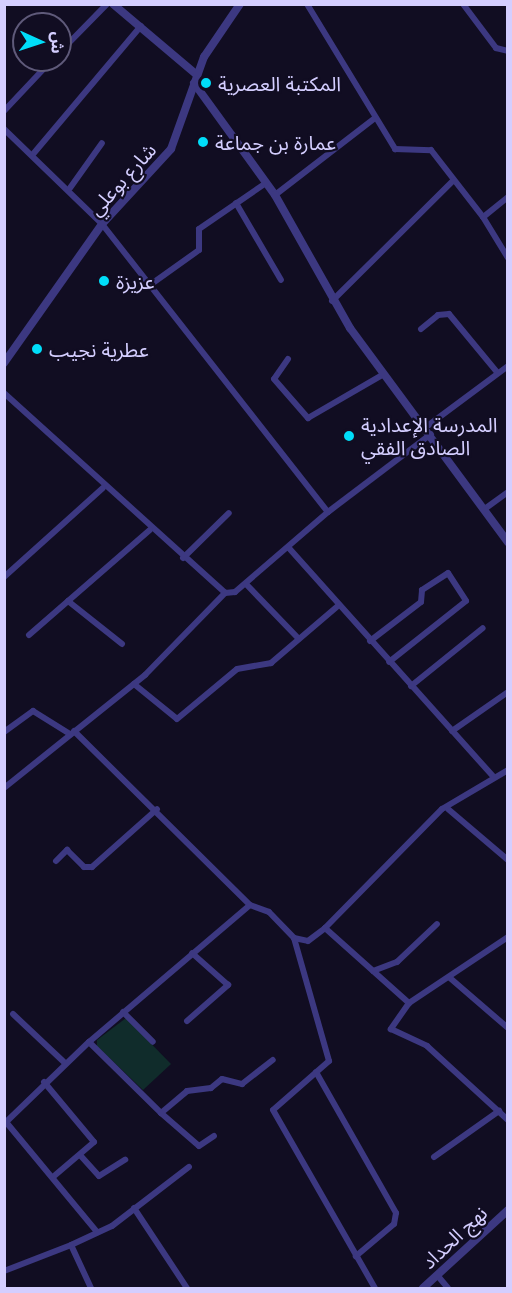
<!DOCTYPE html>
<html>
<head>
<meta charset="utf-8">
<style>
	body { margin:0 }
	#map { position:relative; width:512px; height:1293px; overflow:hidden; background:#110d22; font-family:"Golos Text","Noto Sans Arabic",sans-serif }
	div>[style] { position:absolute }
	.green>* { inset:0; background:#102c2b }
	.minor>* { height:6px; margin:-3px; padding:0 3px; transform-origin:3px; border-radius:3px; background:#3c3881 }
	.tertiary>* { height:8px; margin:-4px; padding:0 4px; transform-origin:4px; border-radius:4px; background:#3c3881 }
	.dots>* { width:16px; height:16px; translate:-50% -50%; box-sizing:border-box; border:3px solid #110d22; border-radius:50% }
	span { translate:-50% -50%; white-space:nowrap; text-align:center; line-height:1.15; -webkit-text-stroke:4.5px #110d22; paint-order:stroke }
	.poi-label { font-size:20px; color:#d4ceff }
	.left { translate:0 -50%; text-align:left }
	.street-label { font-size:20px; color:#d4ceff }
	.frame { position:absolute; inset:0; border:6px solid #d4ceff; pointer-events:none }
	.north { position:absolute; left:12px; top:12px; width:60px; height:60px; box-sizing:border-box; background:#110d22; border:2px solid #5f5a7a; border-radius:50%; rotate:93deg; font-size:16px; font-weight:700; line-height:24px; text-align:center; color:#d4ceff }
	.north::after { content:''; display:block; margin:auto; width:21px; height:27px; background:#00ddf9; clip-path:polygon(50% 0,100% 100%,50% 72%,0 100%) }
</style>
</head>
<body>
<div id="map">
	<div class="green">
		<i style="clip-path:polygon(126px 1018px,171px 1064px,143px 1090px,97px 1046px,97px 1040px)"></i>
	</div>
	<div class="minor">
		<i style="left:307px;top:4px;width:170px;rotate:58.7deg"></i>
		<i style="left:395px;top:149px;width:36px;rotate:2deg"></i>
		<i style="left:431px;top:150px;width:85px;rotate:52.2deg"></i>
		<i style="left:463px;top:4px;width:55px;rotate:53.1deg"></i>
		<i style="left:496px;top:48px;width:12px;rotate:14deg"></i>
		<i style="left:60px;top:52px;width:67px;rotate:-45.6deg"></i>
		<i style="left:4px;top:111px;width:70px;rotate:-46.7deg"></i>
		<i style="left:4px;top:129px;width:136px;rotate:44.1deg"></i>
		<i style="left:102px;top:224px;width:366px;rotate:51.9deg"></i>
		<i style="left:328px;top:512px;width:129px;rotate:-37.1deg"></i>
		<i style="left:34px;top:153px;width:166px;rotate:-49.9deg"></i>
		<i style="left:70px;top:188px;width:55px;rotate:-54.6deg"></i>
		<i style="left:275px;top:195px;width:126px;rotate:-37.6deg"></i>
		<i style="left:508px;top:197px;width:32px;rotate:141deg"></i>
		<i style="left:483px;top:217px;width:48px;rotate:58.6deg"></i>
		<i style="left:236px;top:203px;width:89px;rotate:59.7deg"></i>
		<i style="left:150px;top:285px;width:60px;rotate:-35.5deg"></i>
		<i style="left:199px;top:250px;width:21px;rotate:-90deg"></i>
		<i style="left:199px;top:229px;width:81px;rotate:-34.5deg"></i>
		<i style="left:332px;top:301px;width:170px;rotate:-44.8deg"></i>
		<i style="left:421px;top:329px;width:22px;rotate:-39deg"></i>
		<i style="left:438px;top:315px;width:11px;rotate:-5deg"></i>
		<i style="left:449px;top:314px;width:75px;rotate:50.4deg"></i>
		<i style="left:288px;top:359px;width:24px;rotate:125deg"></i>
		<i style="left:274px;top:379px;width:52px;rotate:48.9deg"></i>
		<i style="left:308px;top:418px;width:88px;rotate:-30.1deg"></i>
		<i style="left:4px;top:393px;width:298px;rotate:42.1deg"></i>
		<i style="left:225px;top:593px;width:10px;rotate:-6deg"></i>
		<i style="left:235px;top:592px;width:123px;rotate:-40.7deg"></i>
		<i style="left:426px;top:427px;width:102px;rotate:-36.6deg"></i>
		<i style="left:486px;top:508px;width:27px;rotate:-36deg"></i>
		<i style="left:288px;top:547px;width:307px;rotate:48.2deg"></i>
		<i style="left:183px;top:558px;width:64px;rotate:-44.4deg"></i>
		<i style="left:4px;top:577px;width:133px;rotate:-42deg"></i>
		<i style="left:246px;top:584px;width:76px;rotate:46.1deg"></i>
		<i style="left:68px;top:601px;width:69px;rotate:38.5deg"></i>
		<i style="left:29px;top:635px;width:160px;rotate:-41deg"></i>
		<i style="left:370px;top:641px;width:64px;rotate:-37.4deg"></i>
		<i style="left:421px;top:602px;width:12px;rotate:-85deg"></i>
		<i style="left:422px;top:590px;width:31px;rotate:-33deg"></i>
		<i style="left:448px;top:573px;width:33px;rotate:57deg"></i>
		<i style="left:466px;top:601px;width:98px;rotate:141.6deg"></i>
		<i style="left:134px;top:684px;width:55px;rotate:39.1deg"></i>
		<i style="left:177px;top:719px;width:78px;rotate:-39.8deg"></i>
		<i style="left:237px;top:669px;width:35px;rotate:-10deg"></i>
		<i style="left:271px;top:663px;width:89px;rotate:-40.5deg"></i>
		<i style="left:411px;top:686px;width:92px;rotate:-38.9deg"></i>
		<i style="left:74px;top:731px;width:247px;rotate:44.7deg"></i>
		<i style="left:250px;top:905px;width:20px;rotate:20deg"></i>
		<i style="left:269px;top:912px;width:36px;rotate:46deg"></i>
		<i style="left:294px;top:938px;width:128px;rotate:74.1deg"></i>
		<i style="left:329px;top:1061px;width:74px;rotate:138.8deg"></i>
		<i style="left:273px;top:1110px;width:205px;rotate:60.2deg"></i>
		<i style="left:452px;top:731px;width:68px;rotate:-34.9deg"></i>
		<i style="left:4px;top:732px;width:36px;rotate:-36deg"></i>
		<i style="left:33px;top:711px;width:44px;rotate:31.9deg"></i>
		<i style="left:4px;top:788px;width:181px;rotate:-38.7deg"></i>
		<i style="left:145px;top:675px;width:115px;rotate:-45.7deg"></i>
		<i style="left:448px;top:809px;width:79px;rotate:40.4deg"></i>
		<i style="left:56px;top:861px;width:16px;rotate:-45deg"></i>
		<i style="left:67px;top:850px;width:24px;rotate:45deg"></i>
		<i style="left:84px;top:867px;width:8px"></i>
		<i style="left:92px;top:867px;width:87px;rotate:-41.7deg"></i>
		<i style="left:325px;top:928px;width:113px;rotate:41.8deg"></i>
		<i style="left:409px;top:1003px;width:32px;rotate:125deg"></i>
		<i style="left:391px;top:1029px;width:40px;rotate:25deg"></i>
		<i style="left:427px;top:1046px;width:110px;rotate:42.4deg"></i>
		<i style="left:294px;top:938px;width:14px;rotate:12deg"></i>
		<i style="left:308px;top:941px;width:21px;rotate:-37deg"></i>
		<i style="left:325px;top:928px;width:167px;rotate:-45.5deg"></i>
		<i style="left:442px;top:809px;width:77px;rotate:-30.6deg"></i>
		<i style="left:373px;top:971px;width:26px;rotate:-21deg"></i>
		<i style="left:397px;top:962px;width:55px;rotate:-43.5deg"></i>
		<i style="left:450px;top:978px;width:77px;rotate:40.8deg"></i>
		<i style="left:409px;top:1003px;width:119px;rotate:-33.7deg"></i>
		<i style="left:123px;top:1012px;width:42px;rotate:45deg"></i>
		<i style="left:13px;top:1014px;width:71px;rotate:43.3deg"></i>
		<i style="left:187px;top:1021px;width:55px;rotate:-41.3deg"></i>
		<i style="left:228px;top:985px;width:48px;rotate:-138.4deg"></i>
		<i style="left:89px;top:1042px;width:101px;rotate:44.6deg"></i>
		<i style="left:161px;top:1113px;width:34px;rotate:-40deg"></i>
		<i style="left:187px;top:1091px;width:24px;rotate:-7deg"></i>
		<i style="left:211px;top:1088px;width:14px;rotate:-39deg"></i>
		<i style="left:222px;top:1079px;width:21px;rotate:14deg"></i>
		<i style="left:242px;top:1084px;width:39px;rotate:-38deg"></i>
		<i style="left:316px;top:1072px;width:162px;rotate:60.4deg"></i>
		<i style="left:396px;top:1213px;width:11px;rotate:100deg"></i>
		<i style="left:394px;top:1224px;width:50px;rotate:139.9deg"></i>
		<i style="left:44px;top:1082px;width:78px;rotate:50.2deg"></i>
		<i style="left:94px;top:1142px;width:54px;rotate:139.5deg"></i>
		<i style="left:161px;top:1113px;width:50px;rotate:41deg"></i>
		<i style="left:199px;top:1146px;width:18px;rotate:-34deg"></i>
		<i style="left:6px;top:1122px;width:143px;rotate:50.4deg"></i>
		<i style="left:4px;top:1124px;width:118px;rotate:-44deg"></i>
		<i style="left:89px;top:1042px;width:211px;rotate:-40.4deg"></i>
		<i style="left:80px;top:1155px;width:28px;rotate:48deg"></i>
		<i style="left:99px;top:1176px;width:31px;rotate:-32deg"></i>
		<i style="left:434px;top:1157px;width:80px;rotate:-35.3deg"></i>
		<i style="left:134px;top:1208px;width:96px;rotate:56.5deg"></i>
		<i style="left:4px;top:1271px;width:72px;rotate:-21.2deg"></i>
		<i style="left:437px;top:1275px;width:17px;rotate:50deg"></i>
		<i style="left:91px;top:1288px;width:47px;rotate:-114.9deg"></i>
		<i style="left:71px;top:1245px;width:45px;rotate:-24.9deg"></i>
		<i style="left:112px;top:1226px;width:97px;rotate:-37.5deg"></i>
	</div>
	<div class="tertiary">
		<i style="left:113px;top:4px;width:110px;rotate:40.2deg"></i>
		<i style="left:194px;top:83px;width:138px;rotate:54.1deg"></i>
		<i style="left:275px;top:195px;width:153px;rotate:60.6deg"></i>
		<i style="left:350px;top:328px;width:266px;rotate:53.6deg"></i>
		<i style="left:4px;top:363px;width:170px;rotate:-54.8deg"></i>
		<i style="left:102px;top:224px;width:102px;rotate:-47.4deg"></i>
		<i style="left:171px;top:149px;width:98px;rotate:-70.3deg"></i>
		<i style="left:204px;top:57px;width:64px;rotate:-55.8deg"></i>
		<i style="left:423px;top:1288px;width:115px;rotate:-42.5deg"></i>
	</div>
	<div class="dots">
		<i style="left:206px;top:83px;background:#00ddf9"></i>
		<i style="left:203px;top:142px;background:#00ddf9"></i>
		<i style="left:104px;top:281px;background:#00ddf9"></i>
		<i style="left:37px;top:349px;background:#00ddf9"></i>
		<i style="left:349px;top:436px;background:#00ddf9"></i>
	</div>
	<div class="poi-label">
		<span class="left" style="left:218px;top:83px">المكتبة العصرية</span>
		<span class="left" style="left:215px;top:142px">عمارة بن جماعة</span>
		<span class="left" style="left:116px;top:281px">عزيزة</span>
		<span class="left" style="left:49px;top:349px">عطرية نجيب</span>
		<span class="left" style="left:361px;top:436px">المدرسة الإعدادية<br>الصادق الفقي</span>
	</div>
	<div class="street-label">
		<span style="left:122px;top:179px;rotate:-48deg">شارع بوعلي</span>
		<span style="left:454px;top:1237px;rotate:-43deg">نهج الحداد</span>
	</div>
	<div class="frame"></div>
	<div class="north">ش</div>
</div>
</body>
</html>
